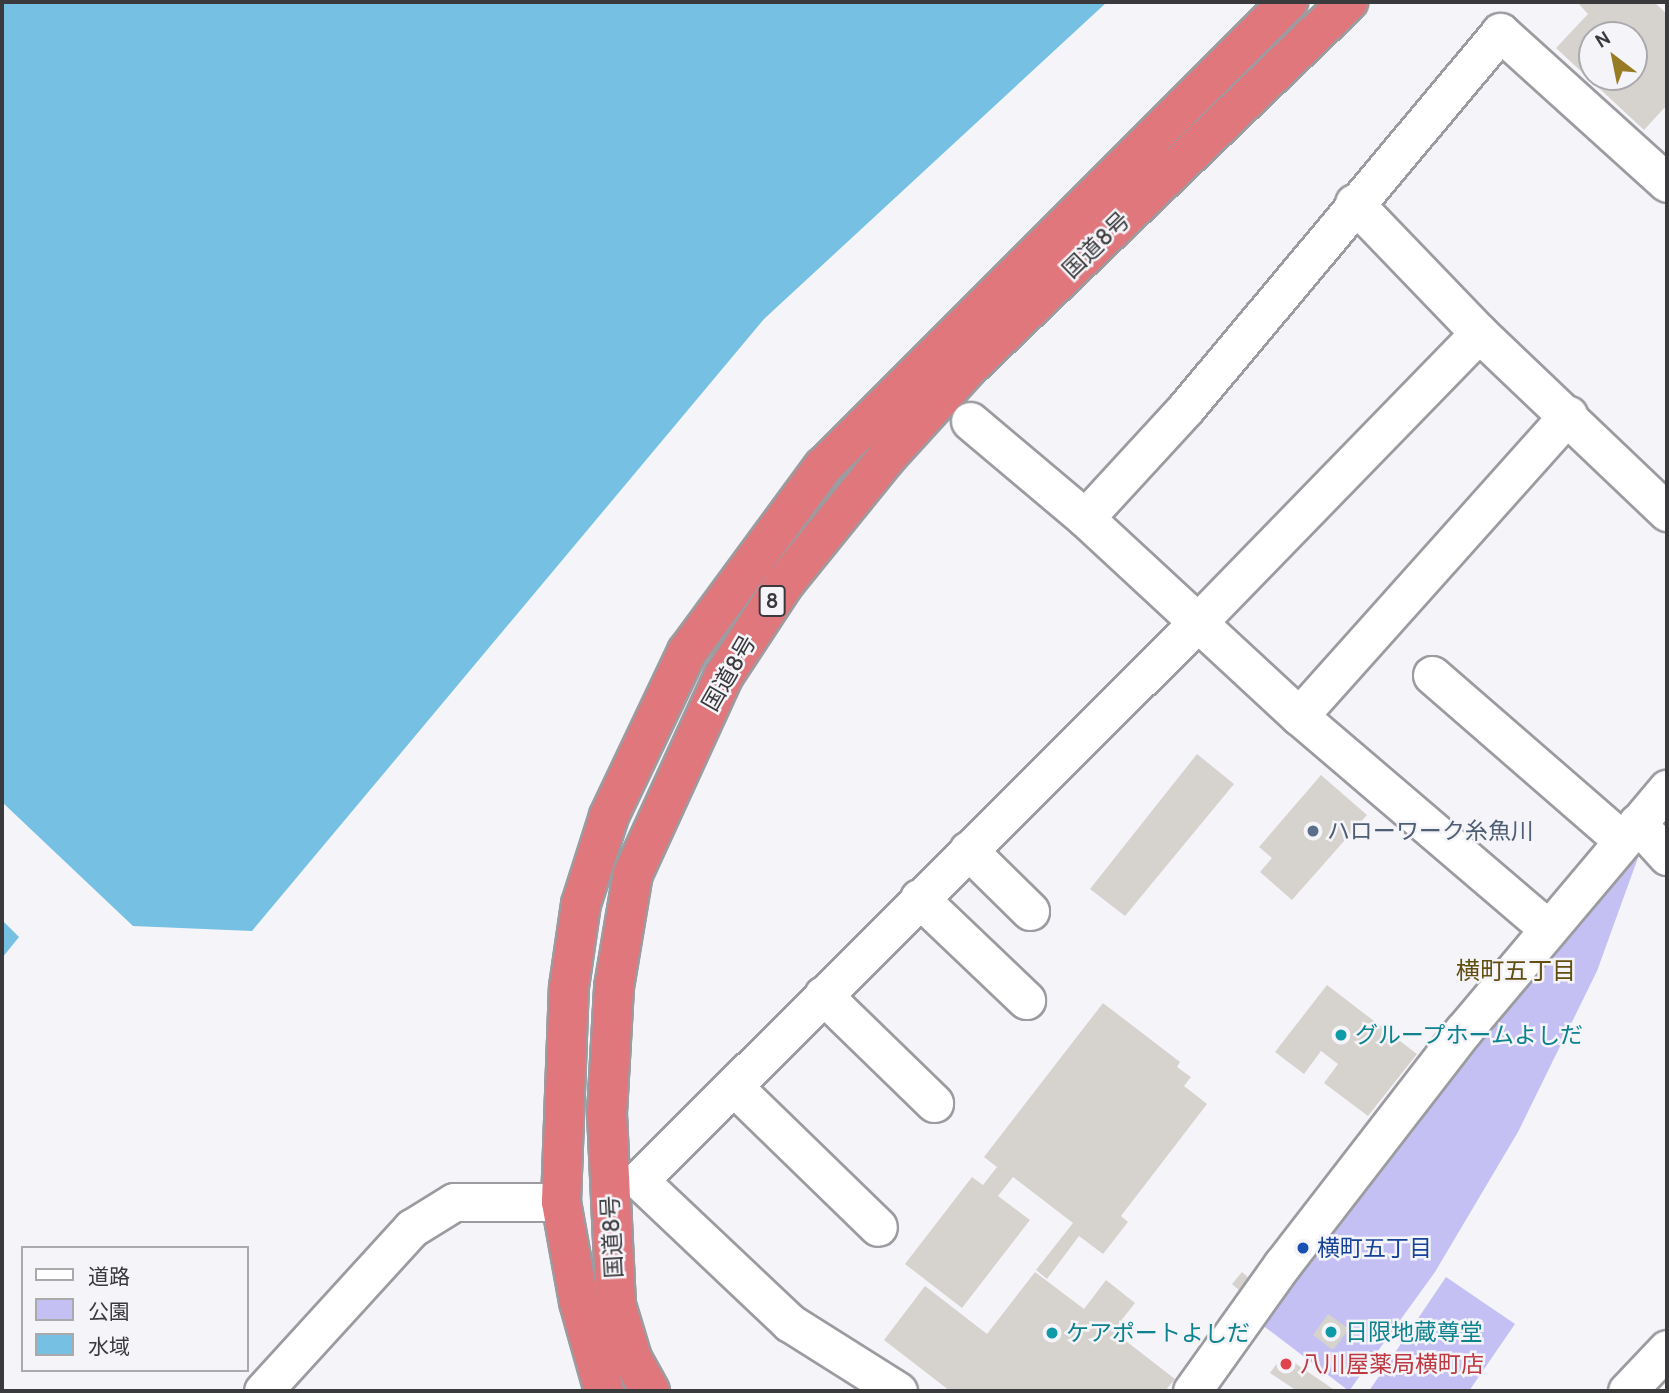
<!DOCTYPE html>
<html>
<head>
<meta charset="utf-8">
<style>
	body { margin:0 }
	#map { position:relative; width:1669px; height:1393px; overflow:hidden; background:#f5f4f9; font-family:Cabin,"Noto Sans JP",sans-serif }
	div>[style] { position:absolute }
	.green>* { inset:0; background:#c4c0f3 }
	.water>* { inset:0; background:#75c0e3 }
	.building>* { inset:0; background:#d6d3cf }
	.roads { filter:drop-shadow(2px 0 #9c9ca0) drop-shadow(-2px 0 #9c9ca0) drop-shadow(0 2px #9c9ca0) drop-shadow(0 -2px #9c9ca0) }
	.minor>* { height:37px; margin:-18.5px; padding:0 18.5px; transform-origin:18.5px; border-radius:18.5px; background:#fff }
	.highway>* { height:38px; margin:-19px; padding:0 19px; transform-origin:19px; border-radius:19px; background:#df777c }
	.dots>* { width:19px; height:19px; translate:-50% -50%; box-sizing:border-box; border:4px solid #f5f4f9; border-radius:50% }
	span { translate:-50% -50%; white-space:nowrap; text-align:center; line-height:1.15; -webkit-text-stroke:5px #f5f4f9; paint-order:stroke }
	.shield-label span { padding:2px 5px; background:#f5f4f9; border:2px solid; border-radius:5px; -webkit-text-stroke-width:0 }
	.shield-label { font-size:21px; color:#3a3a3c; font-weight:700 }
	.street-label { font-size:23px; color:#3a3a3c }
	.service-label { font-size:23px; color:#4e5e75 }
	.left { translate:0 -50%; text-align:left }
	.culture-label { font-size:23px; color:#0d838f }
	.transit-label { font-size:23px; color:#164399 }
	.health-label { font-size:23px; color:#be3a42 }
	.neighbourhood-label { font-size:24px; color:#614e10 }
	.frame { position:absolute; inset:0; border:4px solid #3a3a3c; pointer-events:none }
	.legend { position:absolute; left:21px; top:1246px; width:228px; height:126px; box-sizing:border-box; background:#f5f4f9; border:2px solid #aaaaad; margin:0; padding:9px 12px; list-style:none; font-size:21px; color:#3a3a3c }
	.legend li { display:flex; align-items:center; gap:14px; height:35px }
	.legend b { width:35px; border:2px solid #aaaaad }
	.north { position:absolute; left:1578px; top:21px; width:70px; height:70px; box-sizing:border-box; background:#f5f4f9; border:2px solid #aaaaad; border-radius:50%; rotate:328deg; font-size:19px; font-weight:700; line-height:28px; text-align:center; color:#3a3a3c }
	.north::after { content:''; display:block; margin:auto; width:24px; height:32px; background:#987c24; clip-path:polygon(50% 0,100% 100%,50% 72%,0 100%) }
</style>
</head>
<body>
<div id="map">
	<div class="green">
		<i style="clip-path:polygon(1639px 855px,1597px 971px,1518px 1132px,1435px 1272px,1349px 1391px,1261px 1324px,1545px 961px)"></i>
		<i style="clip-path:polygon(1446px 1277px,1515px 1324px,1469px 1391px,1369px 1391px)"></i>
	</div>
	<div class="water">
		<i style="clip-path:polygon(2px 2px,1107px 2px,764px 319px,252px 931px,133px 926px,2px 802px)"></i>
		<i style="clip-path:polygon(2px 920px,19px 937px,2px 958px)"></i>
	</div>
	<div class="building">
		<i style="clip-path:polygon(evenodd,1654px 2px,1667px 14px,1667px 105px,1644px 130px,1556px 48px,1588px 14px,1577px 2px,1654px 2px,1592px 35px,1634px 35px,1634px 77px,1592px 77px,1592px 35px)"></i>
		<i style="clip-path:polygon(1197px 754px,1234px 784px,1125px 916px,1090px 889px)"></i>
		<i style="clip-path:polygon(1321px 775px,1367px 815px,1292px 900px,1260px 872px,1272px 858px,1259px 847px)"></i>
		<i style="clip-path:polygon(1327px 985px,1417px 1054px,1368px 1116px,1324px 1083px,1338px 1064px,1321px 1051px,1304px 1074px,1275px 1052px)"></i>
		<i style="clip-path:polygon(1103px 1003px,1180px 1062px,1177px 1067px,1191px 1077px,1184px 1086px,1207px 1104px,1121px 1216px,1128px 1222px,1103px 1254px,1079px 1236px,1047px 1279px,1036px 1270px,1073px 1223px,1013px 1177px,998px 1196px,1030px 1220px,962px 1308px,905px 1264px,972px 1177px,983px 1185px,997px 1167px,984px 1157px)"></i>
		<i style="clip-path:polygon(1035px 1272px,1084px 1309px,1106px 1280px,1135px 1303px,1113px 1331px,1175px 1379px,1165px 1391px,950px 1391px,884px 1340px,925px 1286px,987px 1334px)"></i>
		<i style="clip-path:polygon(1242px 1272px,1250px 1279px,1240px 1291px,1232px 1284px)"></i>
		<i style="clip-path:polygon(1328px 1314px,1349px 1329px,1333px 1350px,1313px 1335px)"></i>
		<i style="clip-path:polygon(1283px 1355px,1336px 1391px,1297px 1391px,1270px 1373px)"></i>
	</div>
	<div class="roads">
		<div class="minor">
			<i style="left:1354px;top:203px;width:180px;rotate:46.1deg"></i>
			<i style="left:1479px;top:333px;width:260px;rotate:43.6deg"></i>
			<i style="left:970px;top:421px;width:150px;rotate:40.1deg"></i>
			<i style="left:1085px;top:518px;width:292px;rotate:42.8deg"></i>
			<i style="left:1299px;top:716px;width:326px;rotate:40.5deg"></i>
			<i style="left:1085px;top:518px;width:149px;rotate:-47.4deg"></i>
			<i style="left:1186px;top:408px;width:490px;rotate:-50.1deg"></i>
			<i style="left:1500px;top:32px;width:225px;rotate:42.1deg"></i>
			<i style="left:1432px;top:675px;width:252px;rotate:41deg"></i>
			<i style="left:1299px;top:716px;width:404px;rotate:-48.2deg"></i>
			<i style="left:1637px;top:823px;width:45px;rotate:47.7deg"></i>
			<i style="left:968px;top:850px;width:87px;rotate:44.5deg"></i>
			<i style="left:919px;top:898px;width:148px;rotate:43.6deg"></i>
			<i style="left:823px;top:995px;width:155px;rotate:44.2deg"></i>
			<i style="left:733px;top:1086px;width:202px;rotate:44.2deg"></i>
			<i style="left:263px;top:1391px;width:221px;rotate:-47.6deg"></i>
			<i style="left:412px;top:1228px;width:49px;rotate:-31.8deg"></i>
			<i style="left:454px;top:1202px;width:107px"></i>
			<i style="left:898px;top:1391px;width:128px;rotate:-147.8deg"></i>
			<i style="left:790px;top:1323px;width:208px;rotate:-136.6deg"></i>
			<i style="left:639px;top:1180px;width:790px;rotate:-44.95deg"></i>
			<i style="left:1198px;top:622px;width:403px;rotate:-45.8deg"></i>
			<i style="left:1192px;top:1391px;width:155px;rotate:-54.5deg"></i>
			<i style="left:1282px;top:1265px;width:296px;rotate:-52.3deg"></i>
			<i style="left:1463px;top:1031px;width:317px;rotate:-49.9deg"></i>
			<i style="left:1627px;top:1391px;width:58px;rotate:-46.4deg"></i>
		</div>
		<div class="highway">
			<i style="left:604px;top:1391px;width:92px;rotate:-105.7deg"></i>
			<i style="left:579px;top:1302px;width:102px;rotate:-100.2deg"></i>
			<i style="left:561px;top:1202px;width:215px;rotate:-87.9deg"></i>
			<i style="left:569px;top:987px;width:84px;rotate:-81.8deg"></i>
			<i style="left:581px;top:904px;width:92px;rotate:-72.3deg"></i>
			<i style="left:609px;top:816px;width:182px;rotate:-64.6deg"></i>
			<i style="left:687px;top:652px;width:230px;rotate:-53.7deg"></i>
			<i style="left:823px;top:467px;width:658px;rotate:-45deg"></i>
			<i style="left:650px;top:1391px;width:38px;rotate:-119deg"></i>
			<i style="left:632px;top:1358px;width:55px;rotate:-106.8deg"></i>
			<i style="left:616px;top:1305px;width:192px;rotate:-92.7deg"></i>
			<i style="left:607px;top:1113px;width:126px;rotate:-86.8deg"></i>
			<i style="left:614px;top:987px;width:115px;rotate:-80.5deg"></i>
			<i style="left:633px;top:874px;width:217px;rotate:-65.4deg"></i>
			<i style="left:723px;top:677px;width:111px;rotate:-56.7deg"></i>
			<i style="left:784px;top:584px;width:162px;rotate:-51deg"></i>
			<i style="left:886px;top:458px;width:122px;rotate:-47.7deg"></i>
			<i style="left:968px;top:368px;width:528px;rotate:-43.92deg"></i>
		</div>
	</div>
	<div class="dots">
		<i style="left:1313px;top:831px;background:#5c6f8a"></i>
		<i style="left:1341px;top:1035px;background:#0f9aa8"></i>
		<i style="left:1303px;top:1248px;background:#1a4fb4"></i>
		<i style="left:1331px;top:1332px;background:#0f9aa8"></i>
		<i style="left:1052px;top:1333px;background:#0f9aa8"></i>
		<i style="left:1286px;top:1364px;background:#e0444e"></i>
	</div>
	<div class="shield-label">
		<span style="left:772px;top:601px">8</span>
	</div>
	<div class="street-label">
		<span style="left:1096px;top:245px;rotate:-44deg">国道8号</span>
		<span style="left:729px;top:673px;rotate:-60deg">国道8号</span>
		<span style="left:612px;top:1237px;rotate:-93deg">国道8号</span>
	</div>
	<div class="service-label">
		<span class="left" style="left:1327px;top:831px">ハローワーク糸魚川</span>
	</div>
	<div class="culture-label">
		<span class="left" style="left:1355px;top:1035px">グループホームよしだ</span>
		<span class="left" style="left:1345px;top:1332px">日限地蔵尊堂</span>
		<span class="left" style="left:1066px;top:1333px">ケアポートよしだ</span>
	</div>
	<div class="transit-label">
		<span class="left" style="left:1317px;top:1248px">横町五丁目</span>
	</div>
	<div class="health-label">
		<span class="left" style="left:1300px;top:1364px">八川屋薬局横町店</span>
	</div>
	<div class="neighbourhood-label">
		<span style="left:1516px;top:971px">横町五丁目</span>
	</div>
	<div class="frame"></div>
	<ul class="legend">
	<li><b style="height:9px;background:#fff"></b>道路</li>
	<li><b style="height:19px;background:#c4c0f3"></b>公園</li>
	<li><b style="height:19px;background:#75c0e3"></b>水域</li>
	</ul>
	<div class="north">N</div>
</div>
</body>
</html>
